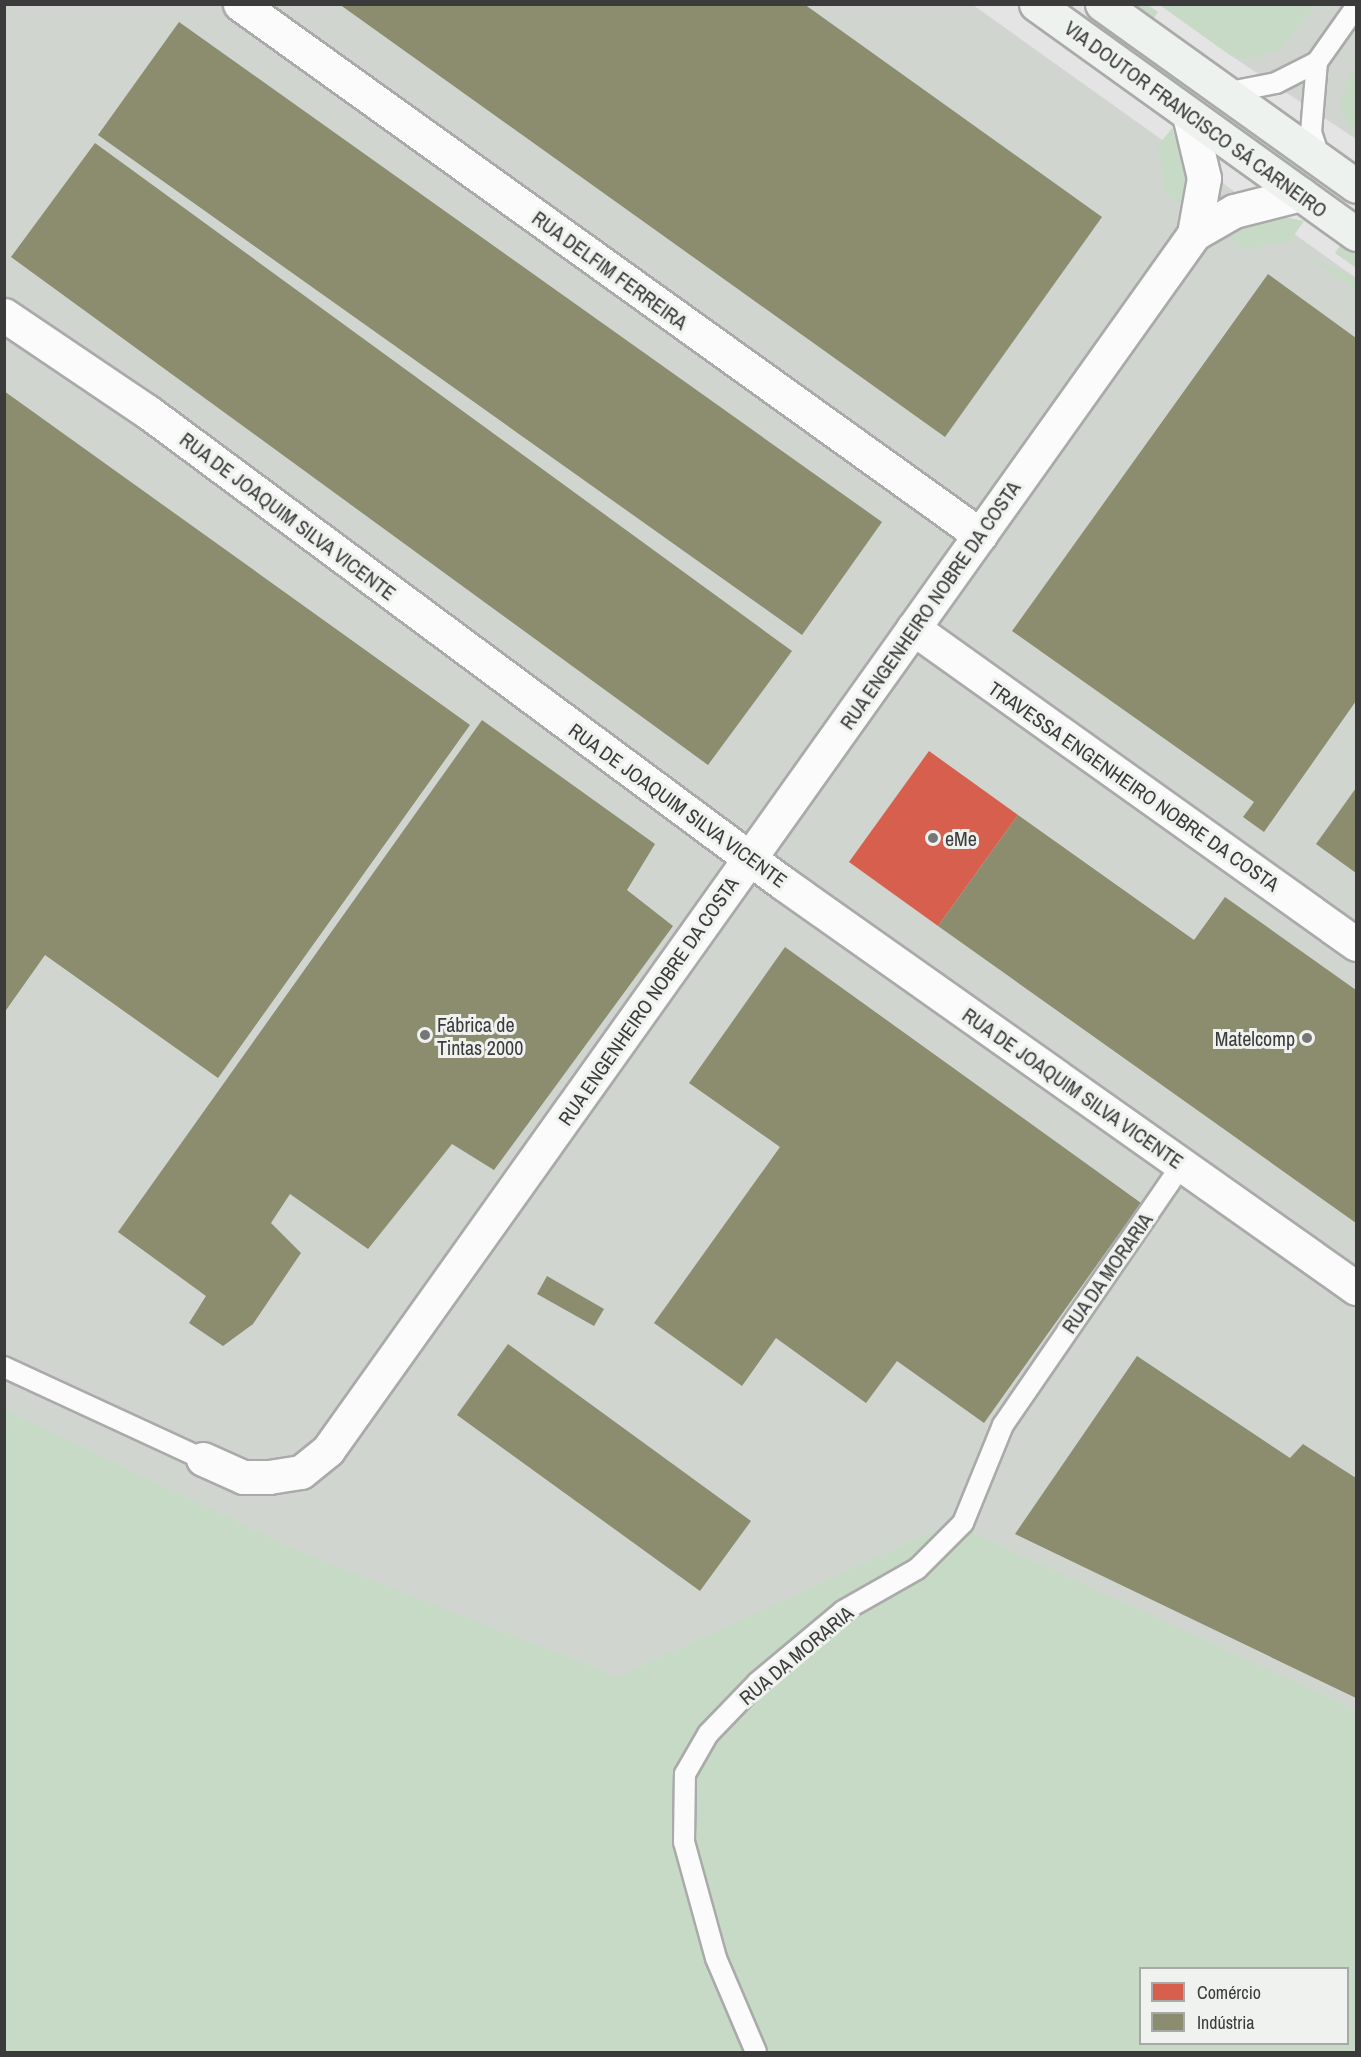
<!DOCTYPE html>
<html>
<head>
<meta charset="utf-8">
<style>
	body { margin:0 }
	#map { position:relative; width:1361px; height:2057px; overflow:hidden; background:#e3e4e3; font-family:"Archivo Narrow",sans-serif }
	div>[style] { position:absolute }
	.built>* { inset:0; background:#d0d5d0 }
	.green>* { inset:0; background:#c6dac6 }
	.shops>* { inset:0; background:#d6604d }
	.industry>* { inset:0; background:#8c8c6e }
	.roads { filter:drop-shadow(2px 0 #a9aaa9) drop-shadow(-2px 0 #a9aaa9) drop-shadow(0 2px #a9aaa9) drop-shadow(0 -2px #a9aaa9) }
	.service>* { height:20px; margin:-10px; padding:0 10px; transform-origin:10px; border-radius:10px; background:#fbfbfb }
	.minor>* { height:33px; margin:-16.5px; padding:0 16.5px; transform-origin:16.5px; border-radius:16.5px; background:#fbfbfb }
	.secondary>* { height:33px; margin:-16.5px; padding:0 16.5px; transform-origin:16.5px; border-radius:16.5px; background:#eef2ef }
	.dots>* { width:16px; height:16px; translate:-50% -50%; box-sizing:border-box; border:3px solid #eff2ef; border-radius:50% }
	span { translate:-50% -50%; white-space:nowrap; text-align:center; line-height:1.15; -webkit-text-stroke:6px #eff2ef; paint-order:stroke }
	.street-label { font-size:20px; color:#3a3b3a }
	.poi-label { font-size:20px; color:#3a3b3a }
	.left { translate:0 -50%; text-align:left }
	.right { translate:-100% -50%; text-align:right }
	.frame { position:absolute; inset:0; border:6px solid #3a3b3a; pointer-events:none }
	.legend { position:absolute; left:1139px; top:1967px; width:210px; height:78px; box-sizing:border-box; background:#eff2ef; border:2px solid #a7a9a7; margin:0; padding:8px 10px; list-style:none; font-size:18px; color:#3a3b3a }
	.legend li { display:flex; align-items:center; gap:12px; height:30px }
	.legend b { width:30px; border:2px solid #a7a9a7 }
</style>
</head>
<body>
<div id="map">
	<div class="built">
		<i style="clip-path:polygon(evenodd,5px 5px,973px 5px,1356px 278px,1356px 2052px,5px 2052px,5px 5px,1140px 1968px,1348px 1968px,1348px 2044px,1140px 2044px,1140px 1968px)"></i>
		<i style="clip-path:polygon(1160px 5px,1356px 5px,1356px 139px,1230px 55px)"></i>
	</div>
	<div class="green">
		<i style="clip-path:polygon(1133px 5px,1148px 5px,1158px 12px,1153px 19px)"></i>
		<i style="clip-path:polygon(1160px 5px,1316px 5px,1278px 51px,1246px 59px,1230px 55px)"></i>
		<i style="clip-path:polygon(1356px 65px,1356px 138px,1340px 109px,1346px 80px)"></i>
		<i style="clip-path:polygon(1172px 128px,1189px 177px,1184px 206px,1165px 192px,1158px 146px)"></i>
		<i style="clip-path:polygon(1278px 216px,1304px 221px,1290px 241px,1244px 249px,1226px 234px)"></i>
		<i style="clip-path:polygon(1342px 243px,1356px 253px,1356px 268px,1335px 253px)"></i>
		<i style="clip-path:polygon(1306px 255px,1356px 278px,1356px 291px)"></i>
		<i style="clip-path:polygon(evenodd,4px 1409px,291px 1548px,618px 1677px,951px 1523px,1356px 1710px,1356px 2052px,5px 2052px,4px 1409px,1140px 1968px,1348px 1968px,1348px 2044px,1140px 2044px,1140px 1968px)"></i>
	</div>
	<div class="shops">
		<i style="clip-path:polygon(929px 751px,1018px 815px,938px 926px,849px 862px)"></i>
	</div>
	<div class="industry">
		<i style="clip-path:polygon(339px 4px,804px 4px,1102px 217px,945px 437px)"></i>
		<i style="clip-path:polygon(179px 22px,882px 522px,802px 635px,98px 135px)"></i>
		<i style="clip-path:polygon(95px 143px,792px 651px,708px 765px,11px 257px)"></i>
		<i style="clip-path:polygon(1268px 274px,1356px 338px,1356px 701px,1264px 832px,1243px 817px,1254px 802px,1012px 631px)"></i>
		<i style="clip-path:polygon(4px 391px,470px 725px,218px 1078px,45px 955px,4px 1013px)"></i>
		<i style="clip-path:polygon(482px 720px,655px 844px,627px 890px,673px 926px,494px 1170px,452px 1144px,368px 1249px,290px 1194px,271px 1223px,301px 1253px,253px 1324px,223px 1346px,189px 1323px,206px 1296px,118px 1232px)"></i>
		<i style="clip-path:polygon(1356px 788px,1356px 873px,1316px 844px)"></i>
		<i style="clip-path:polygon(1018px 815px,1194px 940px,1225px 897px,1356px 990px,1356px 1223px,938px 926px)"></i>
		<i style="clip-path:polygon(785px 947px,1141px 1203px,984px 1423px,897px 1361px,866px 1403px,776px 1338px,742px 1386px,654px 1323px,780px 1147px,689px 1083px)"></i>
		<i style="clip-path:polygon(547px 1276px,604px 1309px,594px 1326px,537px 1294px)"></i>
		<i style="clip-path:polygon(508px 1344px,751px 1521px,700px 1591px,457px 1415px)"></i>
		<i style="clip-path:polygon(1137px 1356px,1290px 1458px,1303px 1444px,1356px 1478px,1356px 1698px,1015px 1534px)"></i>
	</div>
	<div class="roads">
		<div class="service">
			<i style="left:1317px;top:62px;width:70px;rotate:94.9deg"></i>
			<i style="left:1311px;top:132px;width:28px;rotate:72deg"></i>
			<i style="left:1225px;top:93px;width:52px;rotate:-11.1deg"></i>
			<i style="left:1276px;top:83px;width:46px;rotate:-27.1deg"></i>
			<i style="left:1317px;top:62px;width:67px;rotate:-54.7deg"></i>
			<i style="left:4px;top:1367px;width:219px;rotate:24.8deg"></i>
			<i style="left:756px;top:2052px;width:102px;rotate:-113.1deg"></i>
			<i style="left:716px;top:1958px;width:120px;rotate:-105.4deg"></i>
			<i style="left:684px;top:1842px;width:68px;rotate:-89.2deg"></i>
			<i style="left:685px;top:1774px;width:46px;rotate:-60.1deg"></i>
			<i style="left:708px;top:1734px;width:71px;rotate:-46.1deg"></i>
			<i style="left:757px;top:1683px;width:112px;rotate:-39.9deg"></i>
			<i style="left:843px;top:1611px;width:85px;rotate:-29.6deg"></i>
			<i style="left:917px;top:1569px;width:65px;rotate:-45deg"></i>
			<i style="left:963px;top:1523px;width:106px;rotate:-67.8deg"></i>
			<i style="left:1003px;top:1425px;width:316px;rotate:-55.5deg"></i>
		</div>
		<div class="minor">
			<i style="left:240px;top:4px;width:911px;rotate:35.66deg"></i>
			<i style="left:1194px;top:234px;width:46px;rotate:-29.9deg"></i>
			<i style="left:1234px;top:211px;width:69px;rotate:-14.2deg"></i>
			<i style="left:4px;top:315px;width:174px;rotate:34deg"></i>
			<i style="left:148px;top:412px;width:791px;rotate:36.57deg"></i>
			<i style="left:783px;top:883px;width:702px;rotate:35.25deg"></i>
			<i style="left:913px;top:628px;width:544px;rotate:35.5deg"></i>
			<i style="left:203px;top:1459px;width:44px;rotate:24.2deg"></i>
			<i style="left:243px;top:1477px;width:26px"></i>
			<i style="left:269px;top:1477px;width:32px;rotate:-9deg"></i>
			<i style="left:301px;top:1472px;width:35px;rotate:-39deg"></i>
			<i style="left:328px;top:1450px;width:1493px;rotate:-54.54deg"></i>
			<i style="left:1194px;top:234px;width:57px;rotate:-79.9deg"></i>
			<i style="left:1204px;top:178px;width:65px;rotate:-103.4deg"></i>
		</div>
		<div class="secondary">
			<i style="left:1036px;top:4px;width:394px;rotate:35.7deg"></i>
			<i style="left:1102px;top:4px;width:312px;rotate:35.6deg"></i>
		</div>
	</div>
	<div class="dots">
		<i style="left:933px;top:838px;background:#757675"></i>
		<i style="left:425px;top:1035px;background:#757675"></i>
		<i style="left:1307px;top:1038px;background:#757675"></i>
	</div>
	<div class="street-label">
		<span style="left:1196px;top:119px;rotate:36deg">VIA DOUTOR FRANCISCO SÁ CARNEIRO</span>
		<span style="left:610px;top:270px;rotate:36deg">RUA DELFIM FERREIRA</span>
		<span style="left:288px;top:516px;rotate:37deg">RUA DE JOAQUIM SILVA VICENTE</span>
		<span style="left:930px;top:605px;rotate:-55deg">RUA ENGENHEIRO NOBRE DA COSTA</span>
		<span style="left:1134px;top:786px;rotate:35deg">TRAVESSA ENGENHEIRO NOBRE DA COSTA</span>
		<span style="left:678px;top:805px;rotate:36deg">RUA DE JOAQUIM SILVA VICENTE</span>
		<span style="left:648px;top:1001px;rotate:-55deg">RUA ENGENHEIRO NOBRE DA COSTA</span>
		<span style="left:1073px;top:1088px;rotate:35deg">RUA DE JOAQUIM SILVA VICENTE</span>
		<span style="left:1107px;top:1273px;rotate:-55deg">RUA DA MORARIA</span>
		<span style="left:796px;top:1655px;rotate:-40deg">RUA DA MORARIA</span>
	</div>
	<div class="poi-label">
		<span class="left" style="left:945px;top:838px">eMe</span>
		<span class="left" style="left:437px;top:1036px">Fábrica de<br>Tintas 2000</span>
		<span class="right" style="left:1295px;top:1038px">Matelcomp</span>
	</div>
	<div class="frame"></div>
	<ul class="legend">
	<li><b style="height:16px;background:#d6604d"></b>Comércio</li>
	<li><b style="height:16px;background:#8c8c6e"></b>Indústria</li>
	</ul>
</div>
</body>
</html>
